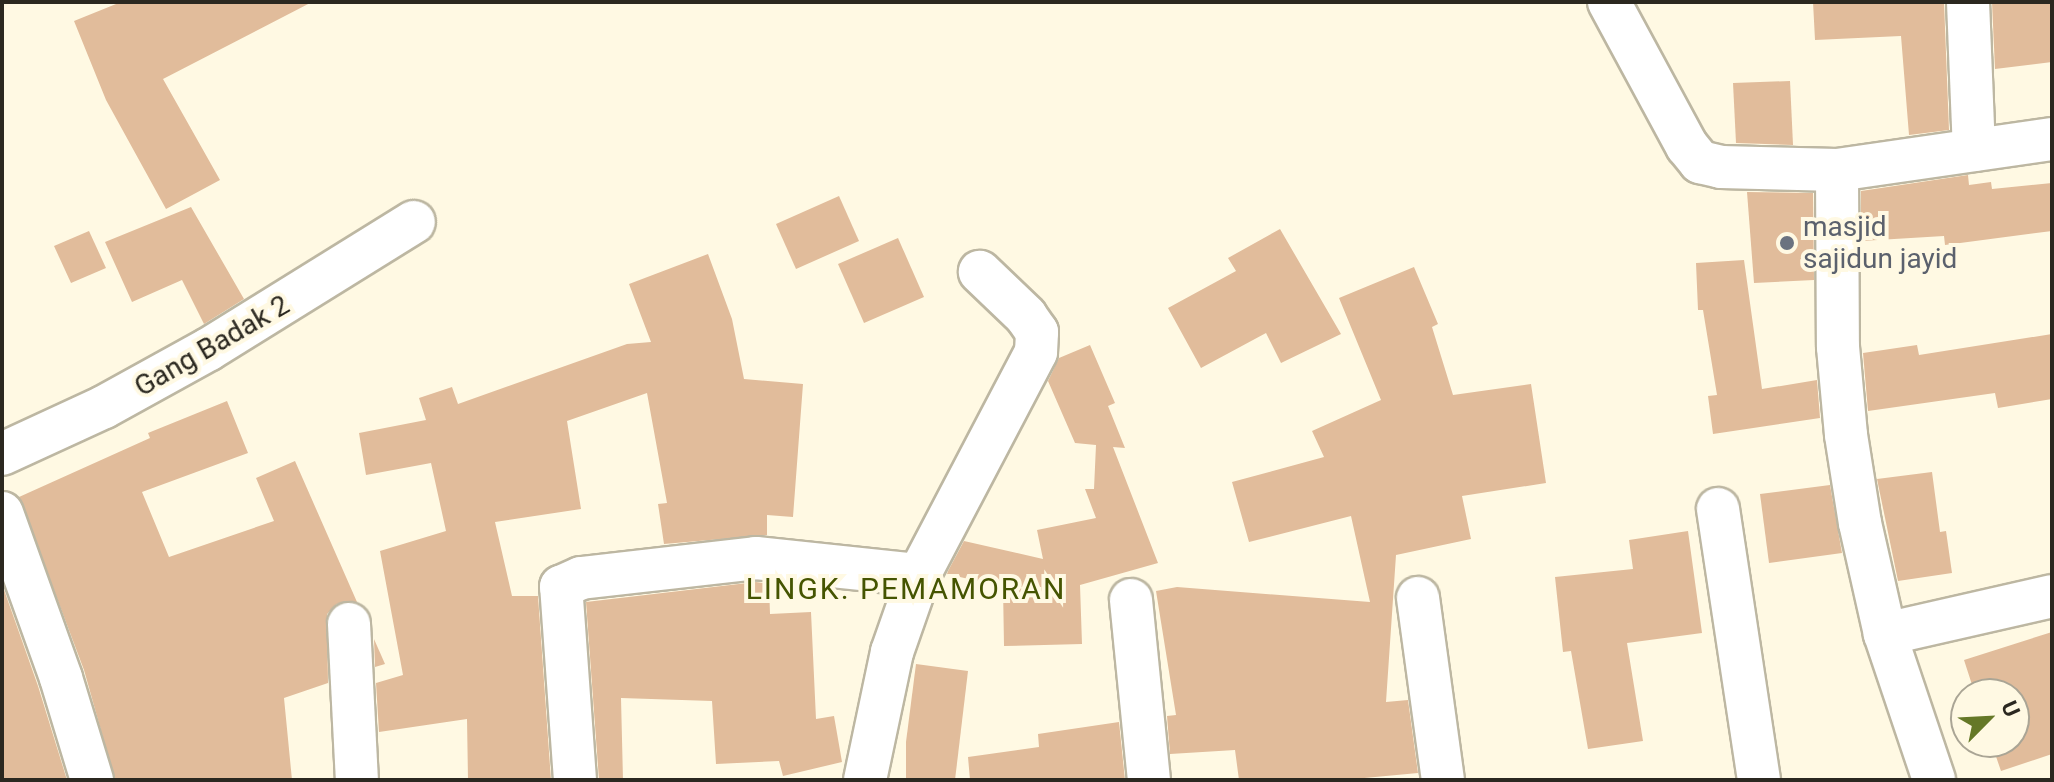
<!DOCTYPE html>
<html>
<head>
<meta charset="utf-8">
<style>
	body { margin:0 }
	#map { position:relative; width:2054px; height:782px; overflow:hidden; background:#fff9e3; font-family:Roboto,sans-serif }
	div>[style] { position:absolute }
	.building>* { inset:0; background:#e1bc9b }
	.roads { filter:drop-shadow(2px 0 #bdb7a2) drop-shadow(-2px 0 #bdb7a2) drop-shadow(0 2px #bdb7a2) drop-shadow(0 -2px #bdb7a2) }
	.minor>* { height:42px; margin:-21px; padding:0 21px; transform-origin:21px; border-radius:21px; background:#fff }
	.dots>* { width:22px; height:22px; translate:-50% -50%; box-sizing:border-box; border:4px solid #fff9e3; border-radius:50% }
	span { translate:-50% -50%; white-space:nowrap; text-align:center; line-height:1.15; -webkit-text-stroke:8px #fff9e3; paint-order:stroke }
	.worship-label { font-size:28px; color:#5b616d }
	.left { translate:0 -50%; text-align:left }
	.street-label { font-size:28px; color:#2b2820 }
	.neighbourhood-label { font-size:30px; color:#455401; letter-spacing:2px }
	.frame { position:absolute; inset:0; border:4px solid #2b2820; pointer-events:none }
	.north { position:absolute; left:1950px; top:678px; width:80px; height:80px; box-sizing:border-box; background:#fff9e3; border:2px solid #aaa595; border-radius:50%; rotate:66deg; font-size:22px; font-weight:700; line-height:32px; text-align:center; color:#2b2820 }
	.north::after { content:''; display:block; margin:auto; width:28px; height:36px; background:#657827; clip-path:polygon(50% 0,100% 100%,50% 72%,0 100%) }
</style>
</head>
<body>
<div id="map">
	<div class="building">
		<i style="clip-path:polygon(121px 2px,312px 2px,163px 79px,220px 180px,166px 209px,106px 100px,74px 21px)"></i>
		<i style="clip-path:polygon(1813px 2px,1944px 2px,1949px 130px,1909px 135px,1901px 36px,1815px 40px)"></i>
		<i style="clip-path:polygon(1992px 2px,2052px 2px,2052px 62px,1995px 69px)"></i>
		<i style="clip-path:polygon(1790px 81px,1793px 145px,1736px 143px,1733px 83px)"></i>
		<i style="clip-path:polygon(1968px 175px,1969px 185px,1991px 182px,1992px 189px,2052px 183px,2052px 231px,1945px 245px,1944px 236px,1861px 241px,1861px 191px)"></i>
		<i style="clip-path:polygon(1747px 192px,1813px 193px,1814px 280px,1754px 283px)"></i>
		<i style="clip-path:polygon(839px 196px,859px 241px,796px 269px,776px 224px)"></i>
		<i style="clip-path:polygon(191px 207px,244px 299px,204px 324px,182px 280px,132px 302px,105px 242px)"></i>
		<i style="clip-path:polygon(1280px 229px,1341px 334px,1281px 363px,1266px 333px,1201px 368px,1168px 308px,1236px 271px,1228px 258px)"></i>
		<i style="clip-path:polygon(89px 231px,106px 268px,71px 283px,54px 246px)"></i>
		<i style="clip-path:polygon(898px 238px,924px 297px,864px 323px,838px 264px)"></i>
		<i style="clip-path:polygon(708px 254px,732px 319px,744px 379px,803px 384px,793px 517px,767px 515px,767px 535px,664px 544px,658px 504px,667px 503px,647px 393px,567px 421px,581px 509px,495px 522px,512px 596px,538px 596px,551px 780px,468px 780px,467px 719px,379px 732px,376px 683px,403px 675px,380px 551px,446px 531px,431px 463px,366px 475px,359px 433px,426px 420px,419px 398px,452px 387px,458px 404px,627px 344px,651px 342px,629px 284px)"></i>
		<i style="clip-path:polygon(1744px 260px,1762px 389px,1817px 380px,1820px 418px,1713px 434px,1708px 396px,1717px 395px,1703px 310px,1698px 310px,1696px 263px)"></i>
		<i style="clip-path:polygon(1414px 267px,1438px 324px,1432px 327px,1453px 395px,1531px 384px,1546px 483px,1462px 496px,1471px 539px,1396px 555px,1386px 702px,1408px 700px,1418px 773px,1343px 780px,1239px 780px,1235px 750px,1170px 754px,1167px 716px,1176px 715px,1156px 591px,1177px 587px,1370px 602px,1351px 516px,1249px 542px,1232px 482px,1324px 457px,1312px 431px,1381px 400px,1339px 298px)"></i>
		<i style="clip-path:polygon(2052px 334px,2052px 399px,1998px 408px,1995px 393px,1868px 411px,1863px 353px,1917px 345px,1919px 355px)"></i>
		<i style="clip-path:polygon(1090px 345px,1115px 403px,1108px 406px,1125px 448px,1113px 447px,1158px 563px,1080px 585px,1082px 644px,1004px 646px,1003px 587px,947px 574px,948px 571px,964px 541px,1043px 559px,1037px 530px,1096px 518px,1085px 489px,1094px 489px,1096px 445px,1075px 443px,1048px 381px,1059px 358px)"></i>
		<i style="clip-path:polygon(227px 401px,248px 453px,142px 492px,169px 557px,274px 521px,256px 478px,295px 461px,357px 602px,337px 604px,327px 614px,328px 683px,284px 698px,292px 780px,115px 780px,84px 670px,19px 497px,150px 438px,148px 433px)"></i>
		<i style="clip-path:polygon(1932px 472px,1940px 532px,1946px 531px,1952px 573px,1898px 581px,1877px 479px)"></i>
		<i style="clip-path:polygon(1830px 485px,1842px 553px,1769px 563px,1760px 494px)"></i>
		<i style="clip-path:polygon(1688px 531px,1702px 633px,1627px 643px,1643px 741px,1588px 749px,1571px 651px,1563px 652px,1555px 577px,1633px 569px,1629px 540px)"></i>
		<i style="clip-path:polygon(756px 582px,769px 584px,770px 614px,811px 612px,816px 719px,834px 716px,842px 762px,783px 776px,779px 761px,716px 764px,712px 701px,621px 698px,623px 780px,599px 780px,586px 602px)"></i>
		<i style="clip-path:polygon(2px 584px,38px 686px,67px 780px,2px 780px)"></i>
		<i style="clip-path:polygon(2052px 632px,2052px 754px,2001px 771px,1991px 742px,2014px 742px,2014px 694px,1975px 694px,1964px 660px)"></i>
		<i style="clip-path:polygon(374px 639px,385px 664px,375px 667px)"></i>
		<i style="clip-path:polygon(916px 664px,968px 671px,955px 780px,906px 780px,906px 742px)"></i>
		<i style="clip-path:polygon(1119px 722px,1125px 780px,970px 780px,968px 757px,1039px 747px,1038px 734px)"></i>
	</div>
	<div class="roads">
		<div class="minor">
			<i style="left:1609px;top:2px;width:164px;rotate:61.6deg"></i>
			<i style="left:1687px;top:146px;width:21px;rotate:51deg"></i>
			<i style="left:1700px;top:162px;width:22px;rotate:13deg"></i>
			<i style="left:1721px;top:167px;width:116px;rotate:1.5deg"></i>
			<i style="left:1837px;top:170px;width:217px;rotate:-8.2deg"></i>
			<i style="left:1968px;top:2px;width:148px;rotate:87.7deg"></i>
			<i style="left:1837px;top:170px;width:177px;rotate:89.7deg"></i>
			<i style="left:1838px;top:347px;width:88px;rotate:84.8deg"></i>
			<i style="left:1846px;top:435px;width:89px;rotate:81deg"></i>
			<i style="left:1860px;top:523px;width:114px;rotate:77.3deg"></i>
			<i style="left:1885px;top:634px;width:154px;rotate:71.4deg"></i>
			<i style="left:2px;top:454px;width:112px;rotate:-24.7deg"></i>
			<i style="left:104px;top:407px;width:120px;rotate:-28.9deg"></i>
			<i style="left:209px;top:349px;width:241px;rotate:-31.8deg"></i>
			<i style="left:1718px;top:509px;width:274px;rotate:81.4deg"></i>
			<i style="left:2px;top:513px;width:175px;rotate:70.3deg"></i>
			<i style="left:61px;top:678px;width:107px;rotate:73.1deg"></i>
			<i style="left:1418px;top:598px;width:184px;rotate:82.2deg"></i>
			<i style="left:1131px;top:600px;width:181px;rotate:84.3deg"></i>
			<i style="left:349px;top:624px;width:156px;rotate:87.1deg"></i>
			<i style="left:1885px;top:634px;width:171px;rotate:-12.8deg"></i>
			<i style="left:575px;top:780px;width:194px;rotate:-94.1deg"></i>
			<i style="left:561px;top:587px;width:22px;rotate:-24deg"></i>
			<i style="left:581px;top:578px;width:176px;rotate:-6.5deg"></i>
			<i style="left:756px;top:558px;width:164px;rotate:6deg"></i>
			<i style="left:865px;top:780px;width:131px;rotate:-78.1deg"></i>
			<i style="left:892px;top:652px;width:82px;rotate:-70.7deg"></i>
			<i style="left:919px;top:575px;width:252px;rotate:-62.3deg"></i>
			<i style="left:1036px;top:352px;width:20px;rotate:-87deg"></i>
			<i style="left:1037px;top:332px;width:19px;rotate:-125deg"></i>
			<i style="left:1026px;top:316px;width:64px;rotate:-136.3deg"></i>
		</div>
	</div>
	<div class="dots">
		<i style="left:1787px;top:243px;background:#6b7280"></i>
	</div>
	<div class="worship-label">
		<span class="left" style="left:1803px;top:243px">masjid<br>sajidun jayid</span>
	</div>
	<div class="street-label">
		<span style="left:212px;top:346px;rotate:-30deg">Gang Badak 2</span>
	</div>
	<div class="neighbourhood-label">
		<span style="left:906px;top:589px">LINGK. PEMAMORAN</span>
	</div>
	<div class="frame"></div>
	<div class="north">U</div>
</div>
</body>
</html>
